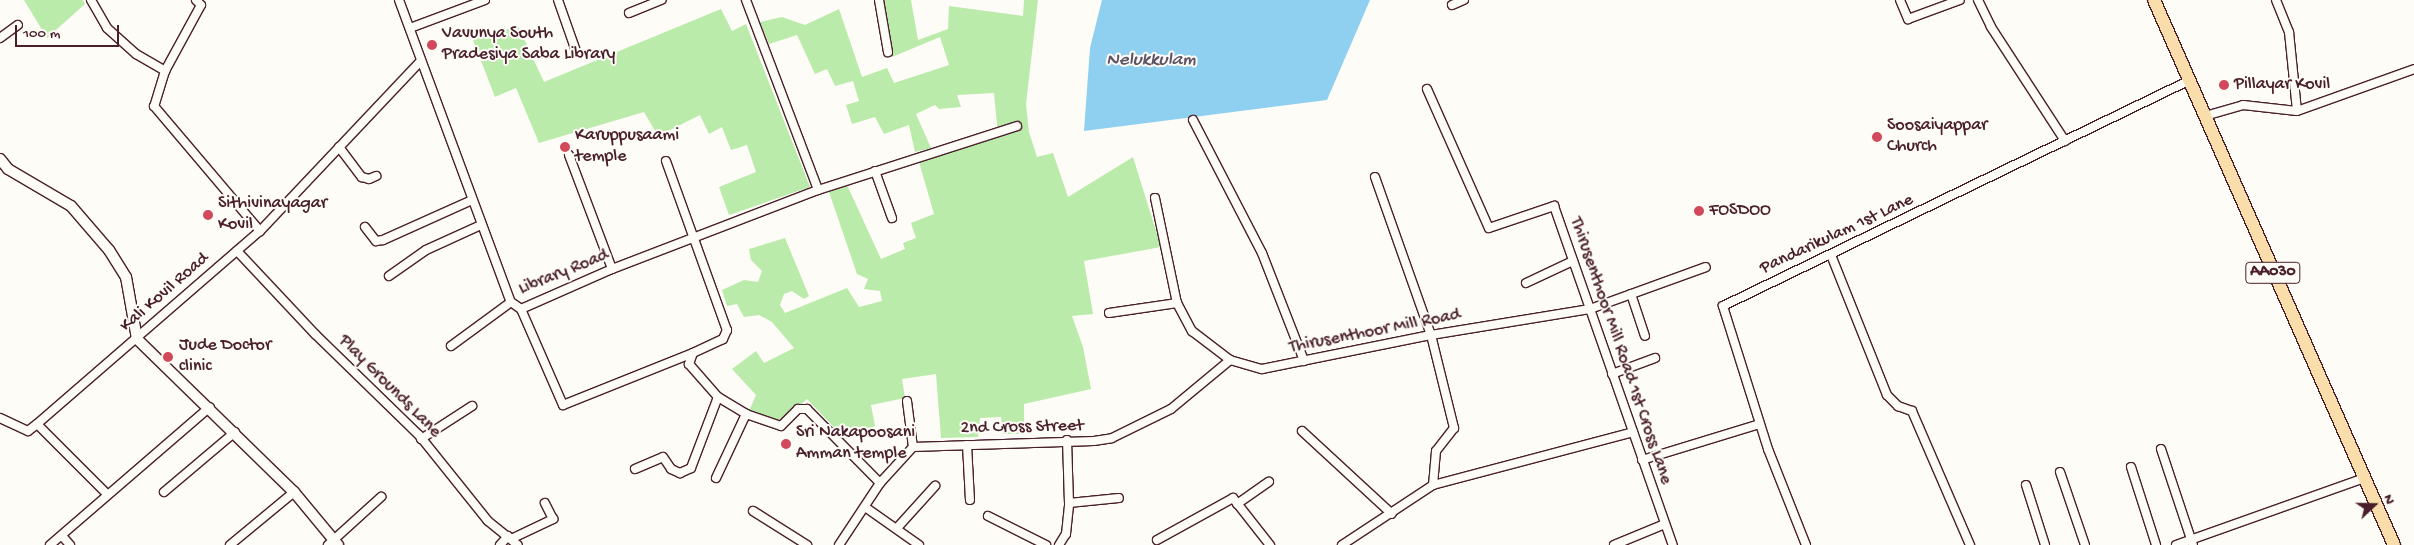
<!DOCTYPE html>
<html>
<head>
<meta charset="utf-8">
<style>
	body { margin:0 }
	#map { position:relative; width:2414px; height:545px; overflow:hidden; background:#fdfcf7; font-family:"Gochi Hand",sans-serif }
	div>[style] { position:absolute }
	.green>* { inset:0; background:#bbebaa }
	.water>* { inset:0; background:#8fcff0 }
	.roads { filter:drop-shadow(1px 0 #4a1f2b) drop-shadow(-1px 0 #4a1f2b) drop-shadow(0 1px #4a1f2b) drop-shadow(0 -1px #4a1f2b) }
	.minor>* { height:8px; margin:-4px; padding:0 4px; transform-origin:4px; border-radius:4px; background:#fdfcf7 }
	.tertiary>* { height:10px; margin:-5px; padding:0 5px; transform-origin:5px; border-radius:5px; background:#fdfcf7 }
	.trunk>* { height:12px; margin:-6px; padding:0 6px; transform-origin:6px; border-radius:6px; background:#f9deab }
	.dots>* { width:14px; height:14px; translate:-50% -50%; box-sizing:border-box; border:2px solid #fdfcf7; border-radius:50% }
	span { translate:-50% -50%; white-space:nowrap; text-align:center; line-height:1.15; -webkit-text-stroke:4px #fdfcf7; paint-order:stroke }
	.shield-label span { padding:1px 4px; background:#fdfcf7; border:1px solid; border-radius:4px; -webkit-text-stroke-width:0 }
	.shield-label { font-size:16px; color:#4a1f2b; font-weight:700 }
	.poi-label { font-size:18px; color:#4a1f2b }
	.left { translate:0 -50%; text-align:left }
	.street-label { font-size:18px; color:#4a1f2b }
	.water-label { font-size:19px; color:#5f5466; font-style:italic }
	.north { position:absolute; left:2349px; top:480px; width:50px; height:50px; -webkit-text-stroke:4px #fdfcf7; paint-order:stroke; rotate:69deg; font-size:14px; font-weight:700; line-height:20px; text-align:center; color:#4a1f2b }
	.north::after { content:''; display:block; margin:auto; width:18px; height:22px; background:#4a1f2b; clip-path:polygon(50% 0,100% 100%,50% 72%,0 100%) }
	.scale { position:absolute; left:15px; top:25px; width:104px; height:22px; box-sizing:border-box; border:2px solid #4a1f2b; border-top:0; padding-left:6px; font-size:15px; line-height:18px; white-space:nowrap; color:#4a1f2b; -webkit-text-stroke:4px #fdfcf7; paint-order:stroke }
</style>
</head>
<body>
<div id="map">
	<div class="green">
		<i style="clip-path:polygon(24px 0,83px 0,85px 4px,47px 38px)"></i>
		<i style="clip-path:polygon(883px 0,911px 0,918px 40px,948px 29px,949px 6px,1023px 16px,1024px 0,1038px 0,1026px 104px,1029px 132px,1037px 157px,1053px 153px,1068px 197px,1133px 157px,1161px 247px,1084px 261px,1093px 314px,1072px 316px,1083px 347px,1091px 389px,1024px 404px,1024px 434px,1003px 434px,1001px 417px,980px 418px,978px 437px,941px 438px,936px 374px,902px 379px,905px 398px,871px 405px,875px 426px,845px 439px,807px 399px,782px 422px,749px 411px,756px 395px,732px 369px,756px 351px,764px 363px,794px 348px,772px 322px,759px 315px,744px 317px,737px 304px,727px 306px,722px 290px,744px 280px,758px 282px,762px 271px,751px 260px,749px 249px,785px 238px,809px 296px,804px 299px,792px 291px,784px 294px,780px 305px,785px 313px,847px 288px,859px 307px,882px 301px,880px 291px,864px 289px,868px 279px,857px 274px,829px 192px,847px 185px,881px 259px,905px 249px,903px 243px,916px 238px,911px 223px,934px 214px,919px 162px,998px 135px,994px 93px,957px 95px,961px 107px,939px 109px,935px 105px,916px 114px,931px 148px,915px 152px,909px 125px,884px 134px,875px 117px,852px 124px,846px 105px,859px 101px,853px 81px,835px 86px,827px 69px,815px 74px,797px 35px,769px 44px,760px 22px,782px 17px,805px 25px,839px 9px,862px 77px,887px 68px,894px 83px,949px 65px,940px 37px,892px 57px)"></i>
		<i style="clip-path:polygon(721px 9px,732px 31px,746px 24px,810px 187px,729px 215px,719px 187px,756px 172px,747px 145px,731px 150px,722px 127px,709px 134px,700px 115px,658px 136px,644px 112px,539px 143px,516px 88px,495px 97px,473px 40px,518px 26px,544px 82px)"></i>
	</div>
	<div class="water">
		<i style="clip-path:polygon(1102px 0,1370px 0,1327px 100px,1084px 131px,1090px 48px)"></i>
	</div>
	<div class="roads">
		<div class="minor">
			<i style="left:91px;top:0;width:32px;rotate:60deg"></i>
			<i style="left:107px;top:28px;width:39px;rotate:42deg"></i>
			<i style="left:136px;top:54px;width:34px;rotate:30deg"></i>
			<i style="left:165px;top:71px;width:37px;rotate:107deg"></i>
			<i style="left:154px;top:106px;width:164px;rotate:49.7deg"></i>
			<i style="left:399px;top:0;width:322px;rotate:69.7deg"></i>
			<i style="left:511px;top:302px;width:12px;rotate:35deg"></i>
			<i style="left:521px;top:309px;width:105px;rotate:66.4deg"></i>
			<i style="left:563px;top:405px;width:140px;rotate:-21.8deg"></i>
			<i style="left:558px;top:0;width:54px;rotate:70.6deg"></i>
			<i style="left:746px;top:0;width:203px;rotate:69.2deg"></i>
			<i style="left:879px;top:0;width:53px;rotate:80.2deg"></i>
			<i style="left:1900px;top:0;width:21px;rotate:67deg"></i>
			<i style="left:1908px;top:19px;width:55px;rotate:-20.1deg"></i>
			<i style="left:1978px;top:0;width:30px;rotate:64deg"></i>
			<i style="left:1991px;top:27px;width:136px;rotate:57deg"></i>
			<i style="left:2276px;top:0;width:35px;rotate:68deg"></i>
			<i style="left:2289px;top:32px;width:79px;rotate:84.2deg"></i>
			<i style="left:1452px;top:5px;width:13px;rotate:-23deg"></i>
			<i style="left:629px;top:13px;width:35px;rotate:-22deg"></i>
			<i style="left:410px;top:28px;width:80px;rotate:-20.5deg"></i>
			<i style="left:0;top:38px;width:22px;rotate:-36deg"></i>
			<i style="left:165px;top:71px;width:75px;rotate:-61.4deg"></i>
			<i style="left:201px;top:5px;width:7px;rotate:-135deg"></i>
			<i style="left:1427px;top:89px;width:152px;rotate:66deg"></i>
			<i style="left:1489px;top:228px;width:69px;rotate:-18.7deg"></i>
			<i style="left:1554px;top:206px;width:359px;rotate:70.7deg"></i>
			<i style="left:2205px;top:116px;width:40px;rotate:-16deg"></i>
			<i style="left:2243px;top:105px;width:54px;rotate:6.3deg"></i>
			<i style="left:2297px;top:111px;width:124px;rotate:-19.7deg"></i>
			<i style="left:1193px;top:120px;width:150px;rotate:62.6deg"></i>
			<i style="left:1262px;top:253px;width:116px;rotate:68.7deg"></i>
			<i style="left:339px;top:147px;width:38px;rotate:53deg"></i>
			<i style="left:362px;top:177px;width:7px;rotate:16deg"></i>
			<i style="left:369px;top:179px;width:8px;rotate:-23deg"></i>
			<i style="left:569px;top:155px;width:122px;rotate:69.3deg"></i>
			<i style="left:666px;top:161px;width:180px;rotate:70.2deg"></i>
			<i style="left:727px;top:330px;width:10px;rotate:114deg"></i>
			<i style="left:723px;top:339px;width:33px;rotate:155deg"></i>
			<i style="left:693px;top:353px;width:12px;rotate:110deg"></i>
			<i style="left:689px;top:364px;width:44px;rotate:48.7deg"></i>
			<i style="left:718px;top:397px;width:33px;rotate:31deg"></i>
			<i style="left:746px;top:414px;width:37px;rotate:19deg"></i>
			<i style="left:781px;top:426px;width:24px;rotate:-45deg"></i>
			<i style="left:798px;top:409px;width:9px"></i>
			<i style="left:807px;top:409px;width:104px;rotate:45.4deg"></i>
			<i style="left:875px;top:171px;width:50px;rotate:70.1deg"></i>
			<i style="left:1375px;top:177px;width:168px;rotate:70.5deg"></i>
			<i style="left:1431px;top:335px;width:96px;rotate:76.1deg"></i>
			<i style="left:1454px;top:428px;width:29px;rotate:128deg"></i>
			<i style="left:1436px;top:451px;width:34px;rotate:95deg"></i>
			<i style="left:1433px;top:485px;width:207px;rotate:-14.8deg"></i>
			<i style="left:1155px;top:198px;width:107px;rotate:78.2deg"></i>
			<i style="left:1177px;top:303px;width:32px;rotate:62deg"></i>
			<i style="left:1192px;top:331px;width:48px;rotate:37.3deg"></i>
			<i style="left:1230px;top:360px;width:33px;rotate:16deg"></i>
			<i style="left:1262px;top:369px;width:172px;rotate:-11.4deg"></i>
			<i style="left:1431px;top:335px;width:161px;rotate:-9.3deg"></i>
			<i style="left:1590px;top:309px;width:123px;rotate:-19.9deg"></i>
			<i style="left:365px;top:227px;width:18px;rotate:52deg"></i>
			<i style="left:376px;top:241px;width:7px;rotate:-8deg"></i>
			<i style="left:383px;top:240px;width:98px;rotate:-24.2deg"></i>
			<i style="left:237px;top:251px;width:114px;rotate:46.8deg"></i>
			<i style="left:315px;top:334px;width:145px;rotate:44.2deg"></i>
			<i style="left:419px;top:435px;width:110px;rotate:51.3deg"></i>
			<i style="left:488px;top:521px;width:38px;rotate:39deg"></i>
			<i style="left:1831px;top:255px;width:151px;rotate:68.2deg"></i>
			<i style="left:1887px;top:395px;width:16px;rotate:45deg"></i>
			<i style="left:1898px;top:406px;width:15px;rotate:20deg"></i>
			<i style="left:1912px;top:411px;width:146px;rotate:66.6deg"></i>
			<i style="left:389px;top:276px;width:45px;rotate:-35.1deg"></i>
			<i style="left:426px;top:250px;width:60px;rotate:-24.4deg"></i>
			<i style="left:1526px;top:283px;width:52px;rotate:-25.1deg"></i>
			<i style="left:1631px;top:294px;width:44px;rotate:71.6deg"></i>
			<i style="left:521px;top:309px;width:99px;rotate:-23.7deg"></i>
			<i style="left:612px;top:269px;width:221px;rotate:-21deg"></i>
			<i style="left:818px;top:190px;width:209px;rotate:-17.8deg"></i>
			<i style="left:1109px;top:313px;width:69px;rotate:-8.4deg"></i>
			<i style="left:451px;top:346px;width:74px;rotate:-36.3deg"></i>
			<i style="left:1612px;top:374px;width:46px;rotate:-20.4deg"></i>
			<i style="left:907px;top:401px;width:46px;rotate:82.6deg"></i>
			<i style="left:0;top:418px;width:31px;rotate:25deg"></i>
			<i style="left:28px;top:431px;width:11px;rotate:-38deg"></i>
			<i style="left:37px;top:424px;width:295px;rotate:-40.9deg"></i>
			<i style="left:260px;top:231px;width:233px;rotate:-46.6deg"></i>
			<i style="left:37px;top:424px;width:100px;rotate:45deg"></i>
			<i style="left:1302px;top:431px;width:122px;rotate:42.7deg"></i>
			<i style="left:421px;top:439px;width:61px;rotate:-32.9deg"></i>
			<i style="left:967px;top:445px;width:55px;rotate:86.9deg"></i>
			<i style="left:2161px;top:449px;width:101px;rotate:71.6deg"></i>
			<i style="left:1642px;top:460px;width:123px;rotate:-17deg"></i>
			<i style="left:2131px;top:467px;width:82px;rotate:72.2deg"></i>
			<i style="left:635px;top:469px;width:30px;rotate:-23deg"></i>
			<i style="left:663px;top:457px;width:14px;rotate:56deg"></i>
			<i style="left:671px;top:469px;width:10px;rotate:24deg"></i>
			<i style="left:680px;top:473px;width:12px;rotate:-24deg"></i>
			<i style="left:691px;top:468px;width:76px;rotate:-69.2deg"></i>
			<i style="left:2060px;top:472px;width:77px;rotate:71.1deg"></i>
			<i style="left:716px;top:478px;width:71px;rotate:-64.9deg"></i>
			<i style="left:2026px;top:485px;width:63px;rotate:72.4deg"></i>
			<i style="left:164px;top:492px;width:93px;rotate:-40.2deg"></i>
			<i style="left:1069px;top:503px;width:50px;rotate:-5.7deg"></i>
			<i style="left:1237px;top:504px;width:39px;rotate:-35deg"></i>
			<i style="left:865px;top:507px;width:66px;rotate:35.1deg"></i>
			<i style="left:753px;top:511px;width:64px;rotate:32.2deg"></i>
			<i style="left:988px;top:516px;width:65px;rotate:26.6deg"></i>
			<i style="left:897px;top:528px;width:57px;rotate:-47.9deg"></i>
			<i style="left:62px;top:536px;width:12px;rotate:48deg"></i>
			<i style="left:511px;top:539px;width:47px;rotate:-25.5deg"></i>
			<i style="left:553px;top:519px;width:18px;rotate:-117deg"></i>
			<i style="left:1157px;top:540px;width:87px;rotate:-28.9deg"></i>
			<i style="left:1233px;top:498px;width:60px;rotate:51.8deg"></i>
			<i style="left:50px;top:545px;width:211px;rotate:-40.8deg"></i>
			<i style="left:230px;top:545px;width:83px;rotate:-39.6deg"></i>
			<i style="left:328px;top:545px;width:72px;rotate:-42.2deg"></i>
			<i style="left:500px;top:545px;width:12px;rotate:-48deg"></i>
			<i style="left:839px;top:545px;width:74px;rotate:-56.5deg"></i>
			<i style="left:880px;top:483px;width:49px;rotate:-47.5deg"></i>
			<i style="left:913px;top:447px;width:181px;rotate:-1.9deg"></i>
			<i style="left:1094px;top:441px;width:18px;rotate:-9deg"></i>
			<i style="left:1112px;top:438px;width:66px;rotate:-26.2deg"></i>
			<i style="left:1171px;top:409px;width:77px;rotate:-39.7deg"></i>
			<i style="left:1059px;top:545px;width:13px;rotate:-58deg"></i>
			<i style="left:1066px;top:534px;width:31px;rotate:-84deg"></i>
			<i style="left:1069px;top:503px;width:63px;rotate:-91.8deg"></i>
			<i style="left:1342px;top:545px;width:109px;rotate:-33.4deg"></i>
			<i style="left:1614px;top:545px;width:55px;rotate:-22.4deg"></i>
			<i style="left:1806px;top:545px;width:103px;rotate:-111.6deg"></i>
			<i style="left:1768px;top:449px;width:150px;rotate:-107.5deg"></i>
			<i style="left:1723px;top:306px;width:519px;rotate:-25.82deg"></i>
			<i style="left:2176px;top:545px;width:200px;rotate:-19.6deg"></i>
		</div>
		<div class="tertiary">
			<i style="left:0;top:159px;width:13px;rotate:51deg"></i>
			<i style="left:8px;top:169px;width:73px;rotate:30.4deg"></i>
			<i style="left:71px;top:206px;width:58px;rotate:49.2deg"></i>
			<i style="left:109px;top:250px;width:32px;rotate:58deg"></i>
			<i style="left:126px;top:277px;width:63px;rotate:79.9deg"></i>
			<i style="left:137px;top:339px;width:219px;rotate:44.3deg"></i>
			<i style="left:294px;top:492px;width:69px;rotate:50.3deg"></i>
		</div>
		<div class="trunk">
			<i style="left:2154px;top:0;width:596px;rotate:66.23deg"></i>
		</div>
	</div>
	<div class="dots">
		<i style="left:432px;top:45px;background:#d1495b"></i>
		<i style="left:2224px;top:85px;background:#d1495b"></i>
		<i style="left:1877px;top:137px;background:#d1495b"></i>
		<i style="left:565px;top:147px;background:#d1495b"></i>
		<i style="left:1699px;top:211px;background:#d1495b"></i>
		<i style="left:208px;top:215px;background:#d1495b"></i>
		<i style="left:168px;top:357px;background:#d1495b"></i>
		<i style="left:786px;top:444px;background:#d1495b"></i>
	</div>
	<div class="shield-label">
		<span style="left:2273px;top:273px">AA030</span>
	</div>
	<div class="poi-label">
		<span class="left" style="left:442px;top:45px">Vavunya South<br>Pradesiya Saba Library</span>
		<span class="left" style="left:2234px;top:85px">Pillayar Kovil</span>
		<span class="left" style="left:1887px;top:137px">Soosaiyappar<br>Church</span>
		<span class="left" style="left:575px;top:147px">Karuppusaami<br>temple</span>
		<span class="left" style="left:218px;top:215px">Sithivinayagar<br>Kovil</span>
		<span class="left" style="left:1709px;top:211px">FOSDOO</span>
		<span class="left" style="left:179px;top:357px">Jude Doctor<br>clinic</span>
		<span class="left" style="left:796px;top:444px">Sri Nakapoosani<br>Amman temple</span>
	</div>
	<div class="street-label">
		<span style="left:1837px;top:235px;rotate:-25deg">Pandarikulam 1st Lane</span>
		<span style="left:564px;top:273px;rotate:-22deg">Library Road</span>
		<span style="left:165px;top:293px;rotate:-41deg">Kali Kovil Road</span>
		<span style="left:1375px;top:332px;rotate:-11deg">Thirusenthoor Mill Road</span>
		<span style="left:1620px;top:351px;rotate:71deg">Thirusenthoor Mill Road 1st Cross Lane</span>
		<span style="left:389px;top:387px;rotate:45deg">Play Grounds Lane</span>
		<span style="left:1022px;top:428px;rotate:-1deg">2nd Cross Street</span>
	</div>
	<div class="water-label">
		<span style="left:1151px;top:61px">Nelukkulam</span>
	</div>
	<div class="north">N</div>
	<div class="scale">100 m</div>
</div>
</body>
</html>
